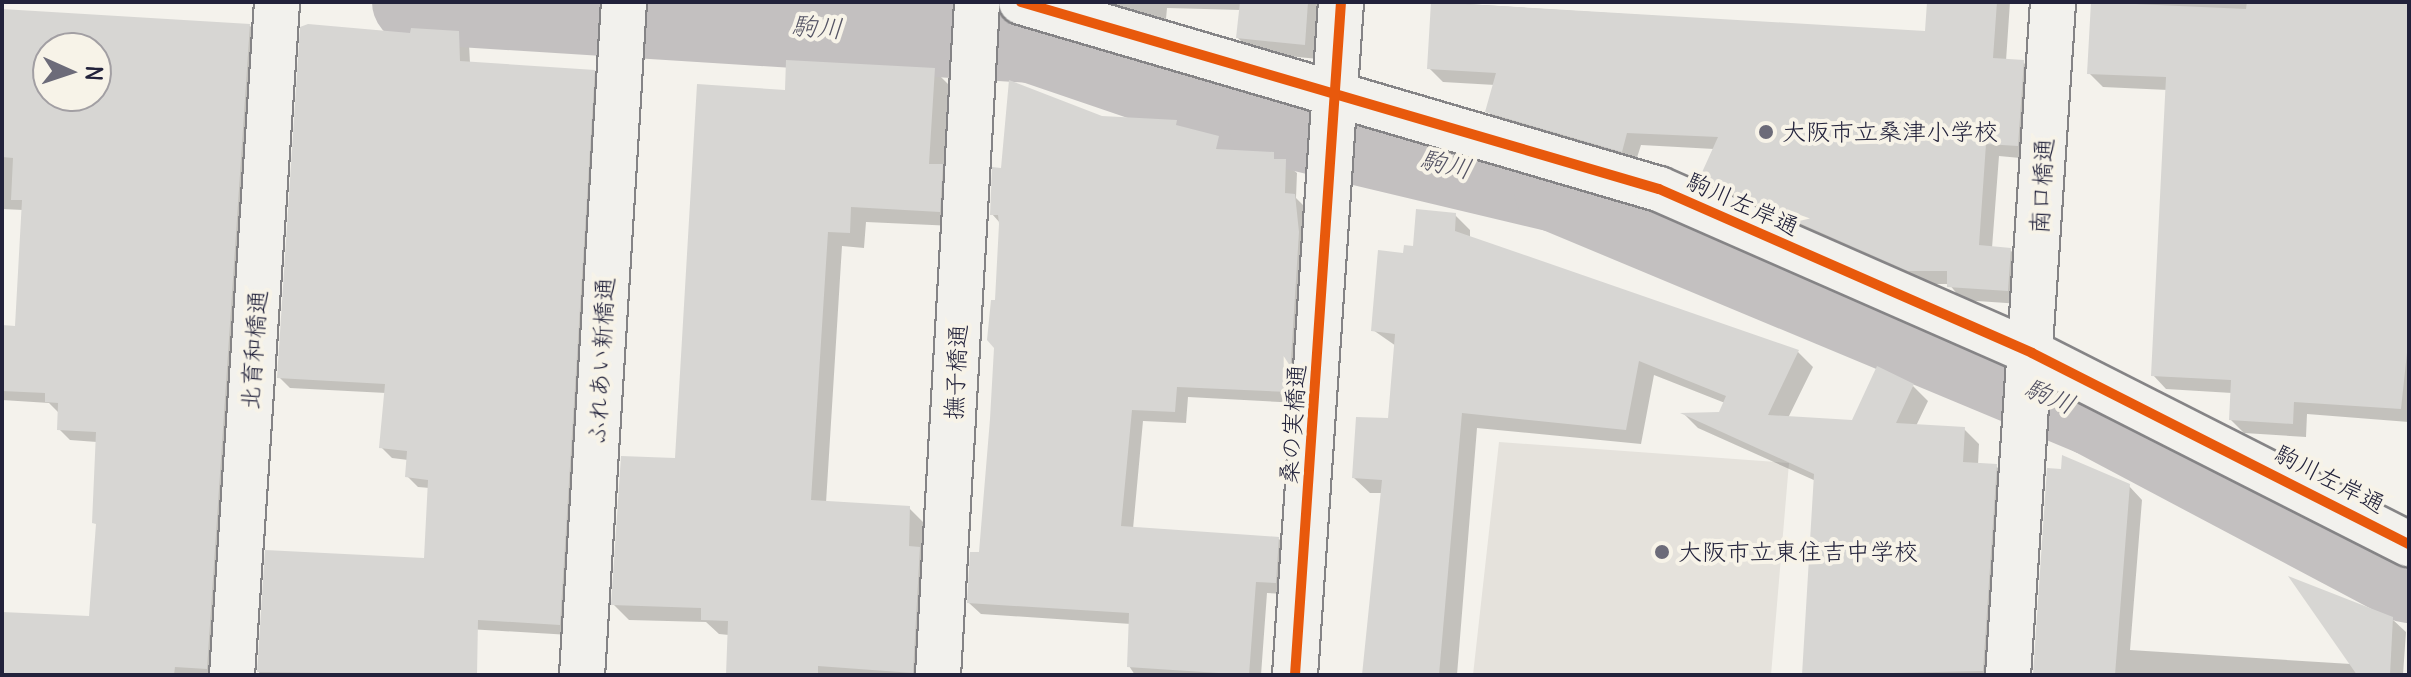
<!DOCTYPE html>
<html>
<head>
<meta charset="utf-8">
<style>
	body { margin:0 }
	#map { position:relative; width:2411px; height:677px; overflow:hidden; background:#f4f2ec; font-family:Delius,"Klee One",sans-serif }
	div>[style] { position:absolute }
	.green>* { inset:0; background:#e5e2dc }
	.shadow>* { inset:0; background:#0003 }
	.river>* { height:84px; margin:-42px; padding:0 42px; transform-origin:42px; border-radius:42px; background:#c3c0c0 }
	.building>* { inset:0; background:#d7d6d3 }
	.roads { filter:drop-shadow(2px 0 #858486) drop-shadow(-2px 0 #858486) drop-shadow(0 2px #858486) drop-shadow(0 -2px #858486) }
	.minor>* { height:44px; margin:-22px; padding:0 22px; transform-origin:22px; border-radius:22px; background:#f2f1ed }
	.cycleway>* { height:10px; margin:-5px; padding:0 5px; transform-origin:5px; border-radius:5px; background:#e8590c }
	.dots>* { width:22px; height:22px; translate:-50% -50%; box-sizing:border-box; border:4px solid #f7f3e8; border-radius:50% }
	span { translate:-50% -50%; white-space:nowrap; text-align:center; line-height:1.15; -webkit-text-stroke:8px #f7f3e8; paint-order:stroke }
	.poi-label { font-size:24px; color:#22223b }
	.left { translate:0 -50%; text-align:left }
	.street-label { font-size:24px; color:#22223b }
	.water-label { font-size:26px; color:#535263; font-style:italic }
	.frame { position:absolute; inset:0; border:4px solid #22223b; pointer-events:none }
	.north { position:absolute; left:32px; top:32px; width:80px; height:80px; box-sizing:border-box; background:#f7f3e8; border:2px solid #a29fa3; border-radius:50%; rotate:93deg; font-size:22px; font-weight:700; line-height:32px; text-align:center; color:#22223b }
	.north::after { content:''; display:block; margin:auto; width:28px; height:36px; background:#6c6b79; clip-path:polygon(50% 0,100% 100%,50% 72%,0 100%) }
</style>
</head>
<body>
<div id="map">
	<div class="green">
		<i style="clip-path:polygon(1499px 442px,1789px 463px,1771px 675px,1473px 675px)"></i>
	</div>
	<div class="shadow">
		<i style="clip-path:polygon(1101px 2px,1324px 2px,1319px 59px,1253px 53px,1238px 38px,1241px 10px,1167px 8px,1166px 19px,1134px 17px)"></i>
		<i style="clip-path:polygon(1433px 2px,1927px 33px,1929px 2px,2010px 2px,2006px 61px,2023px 62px,2037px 76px,2031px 159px,1999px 156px,1992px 248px,2010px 250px,2024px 263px,2021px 304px,1962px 300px,1949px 284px,1923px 284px,1715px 193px,1701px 179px,1714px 149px,1641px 145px,1635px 164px,1501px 125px,1488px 111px,1495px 85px,1443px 82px,1429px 68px)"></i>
		<i style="clip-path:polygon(2409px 2px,2409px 422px,2307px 414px,2306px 437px,2244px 433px,2231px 420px,2232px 393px,2166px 389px,2153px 375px,2168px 90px,2103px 87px,2089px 73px,2116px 2px)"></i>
		<i style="clip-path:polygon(evenodd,2px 11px,250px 26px,261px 37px,218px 675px,2px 675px,2px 614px,91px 618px,98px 527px,97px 442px,70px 440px,59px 429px,58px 412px,49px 403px,2px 400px,2px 327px,17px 328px,23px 210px,2px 209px,2px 11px,48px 48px,96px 48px,96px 96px,48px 96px,48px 48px)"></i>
		<i style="clip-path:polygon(302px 29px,458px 33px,469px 44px,470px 63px,594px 72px,605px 83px,570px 635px,468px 629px,466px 675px,259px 675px,267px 552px,426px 560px,430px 488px,418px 487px,407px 476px,408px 460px,392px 458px,381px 447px,386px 393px,290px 388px,279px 377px)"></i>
		<i style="clip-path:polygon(934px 70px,949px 85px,944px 169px,957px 182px,954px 226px,866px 222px,864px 248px,842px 246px,826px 503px,909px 508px,924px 523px,930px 675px,727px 675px,729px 635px,719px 634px,706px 622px,629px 620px,613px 604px,677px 460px,786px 92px)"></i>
		<i style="clip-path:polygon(1102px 118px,1176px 122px,1218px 138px,1229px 150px,1273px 154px,1297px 173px,1296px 198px,1306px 208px,1300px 403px,1188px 397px,1186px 423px,1143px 421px,1133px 529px,1279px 539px,1290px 550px,1287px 594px,1267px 593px,1261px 675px,1135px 675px,1129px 666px,1131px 624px,981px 614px,969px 603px,980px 555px,992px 420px,1001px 224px,992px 214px,1003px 170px)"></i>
		<i style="clip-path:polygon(1455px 215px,1470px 230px,1470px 238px,1798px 352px,1813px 367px,1788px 418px,1853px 422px,1913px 386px,1928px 401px,1916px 426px,1964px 429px,1979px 444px,1978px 465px,1996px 466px,2011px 482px,1998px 675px,1804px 675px,1816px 481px,1698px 428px,1685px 415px,1720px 414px,1725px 403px,1654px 375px,1641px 444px,1477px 428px,1457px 675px,1364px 675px,1382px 493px,1370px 493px,1354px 478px,1389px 420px,1396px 346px,1373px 330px,1405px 255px)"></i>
		<i style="clip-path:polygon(2129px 486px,2142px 500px,2130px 650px,2351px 664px,2392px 619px,2406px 632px,2403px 675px,2037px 675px)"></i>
	</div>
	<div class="river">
		<i style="left:414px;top:2px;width:619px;rotate:3.61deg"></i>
		<i style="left:1032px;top:41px;width:251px;rotate:18.8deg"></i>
		<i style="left:1270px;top:122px;width:294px;rotate:13.4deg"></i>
		<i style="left:1556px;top:190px;width:582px;rotate:22.64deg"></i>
		<i style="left:2093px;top:414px;width:357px;rotate:27.9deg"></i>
	</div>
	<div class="building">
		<i style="clip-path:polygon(1240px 2px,1308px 2px,1305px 45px,1236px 38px)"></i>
		<i style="clip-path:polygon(1431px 2px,1925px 31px,1927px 2px,1997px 2px,1993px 58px,2024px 60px,2018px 146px,1986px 144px,1979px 245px,2011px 248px,2008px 291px,1947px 287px,1947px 271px,1908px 271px,1699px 179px,1718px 137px,1627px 133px,1622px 152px,1485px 112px,1496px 73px,1427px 69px)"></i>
		<i style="clip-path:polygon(2091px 2px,2246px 9px,2247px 2px,2409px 2px,2409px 334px,2401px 409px,2294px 402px,2293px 424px,2229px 420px,2231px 380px,2151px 376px,2166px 77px,2087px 74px)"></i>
		<i style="clip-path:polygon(evenodd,2px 9px,250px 24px,207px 669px,175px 667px,174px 675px,2px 675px,2px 612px,89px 616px,96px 524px,92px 523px,96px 432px,57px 430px,58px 403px,45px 402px,45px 393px,2px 391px,2px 325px,15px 326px,22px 200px,11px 200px,13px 158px,2px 157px,2px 9px,48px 48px,96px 48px,96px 96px,48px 96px,48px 48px)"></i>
		<i style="clip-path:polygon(308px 24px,410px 33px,411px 28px,459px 31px,460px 61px,595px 70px,560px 625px,478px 620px,477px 675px,257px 672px,265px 550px,424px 558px,428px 480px,405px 477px,407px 451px,379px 448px,385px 384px,277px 378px,300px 27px)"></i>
		<i style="clip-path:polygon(786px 60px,935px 68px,929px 164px,943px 164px,940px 212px,851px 207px,850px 233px,828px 232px,811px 500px,910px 506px,909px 546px,920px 547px,913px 673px,818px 666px,818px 675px,726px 675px,728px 621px,701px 620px,701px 608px,611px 605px,621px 456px,675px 458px,697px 84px,785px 90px)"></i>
		<i style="clip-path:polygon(1009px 80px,1102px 116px,1177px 120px,1176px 125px,1219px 136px,1216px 149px,1274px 152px,1274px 159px,1286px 159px,1285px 193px,1295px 194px,1299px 232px,1289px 392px,1177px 387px,1175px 412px,1132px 410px,1121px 526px,1279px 537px,1276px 583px,1256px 582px,1249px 675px,1127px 667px,1129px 613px,967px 603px,970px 552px,979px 552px,990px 419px,994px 348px,987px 340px,991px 300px,995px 300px,999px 224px,998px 215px,990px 215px,992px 167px,1001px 168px)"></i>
		<i style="clip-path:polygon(1416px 209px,1456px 213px,1455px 231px,1799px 350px,1768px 415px,1852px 420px,1877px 366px,1914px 384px,1896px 423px,1965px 427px,1963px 462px,1997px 464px,1983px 671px,1802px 675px,1814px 474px,1680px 413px,1719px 412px,1726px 396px,1639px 361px,1626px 430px,1462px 413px,1439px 675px,1362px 675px,1382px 480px,1352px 478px,1356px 417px,1388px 418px,1395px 334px,1371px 331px,1378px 250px,1403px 253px,1404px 245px,1413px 246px)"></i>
		<i style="clip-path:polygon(2062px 455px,2130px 484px,2115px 675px,2033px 674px,2047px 468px,2061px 469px)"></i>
		<i style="clip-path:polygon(2288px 576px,2393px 617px,2390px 675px,2357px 675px)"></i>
	</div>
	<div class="roads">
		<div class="minor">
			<i style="left:1021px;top:2px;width:665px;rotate:16.34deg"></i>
			<i style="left:1659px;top:189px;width:407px;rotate:23.7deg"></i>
			<i style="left:2032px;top:353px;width:423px;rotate:26.9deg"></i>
			<i style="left:232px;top:675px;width:675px;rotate:-86.17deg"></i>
			<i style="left:582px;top:675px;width:674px;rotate:-86.43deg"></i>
			<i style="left:938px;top:675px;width:674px;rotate:-86.68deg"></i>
			<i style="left:1295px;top:675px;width:675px;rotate:-86.09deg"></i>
			<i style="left:2008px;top:675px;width:675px;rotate:-86.17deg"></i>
		</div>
	</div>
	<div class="cycleway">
		<i style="left:1021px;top:2px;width:665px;rotate:16.34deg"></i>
		<i style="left:1659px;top:189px;width:407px;rotate:23.7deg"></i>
		<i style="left:2032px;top:353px;width:423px;rotate:26.9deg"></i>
		<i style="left:1295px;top:675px;width:675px;rotate:-86.09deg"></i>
	</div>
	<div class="dots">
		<i style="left:1766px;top:132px;background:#6c6b79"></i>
		<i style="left:1662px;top:552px;background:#6c6b79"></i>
	</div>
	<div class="poi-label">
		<span class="left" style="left:1782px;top:132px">大阪市立桑津小学校</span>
		<span class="left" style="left:1678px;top:552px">大阪市立東住吉中学校</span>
	</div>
	<div class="street-label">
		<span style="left:2042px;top:186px;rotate:-87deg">南口橋通</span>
		<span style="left:1743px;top:204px;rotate:24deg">駒川左岸通</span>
		<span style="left:254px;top:350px;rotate:-86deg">北育和橋通</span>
		<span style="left:601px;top:361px;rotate:-87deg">ふれあい新橋通</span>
		<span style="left:956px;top:372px;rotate:-87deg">撫子橋通</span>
		<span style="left:1293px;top:424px;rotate:-86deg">桑の実橋通</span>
		<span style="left:2330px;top:479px;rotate:27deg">駒川左岸通</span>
	</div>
	<div class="water-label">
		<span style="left:817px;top:27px;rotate:4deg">駒川</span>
		<span style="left:1446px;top:164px;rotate:13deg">駒川</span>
		<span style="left:2050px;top:396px;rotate:23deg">駒川</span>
	</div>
	<div class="frame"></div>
	<div class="north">N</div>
</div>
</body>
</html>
